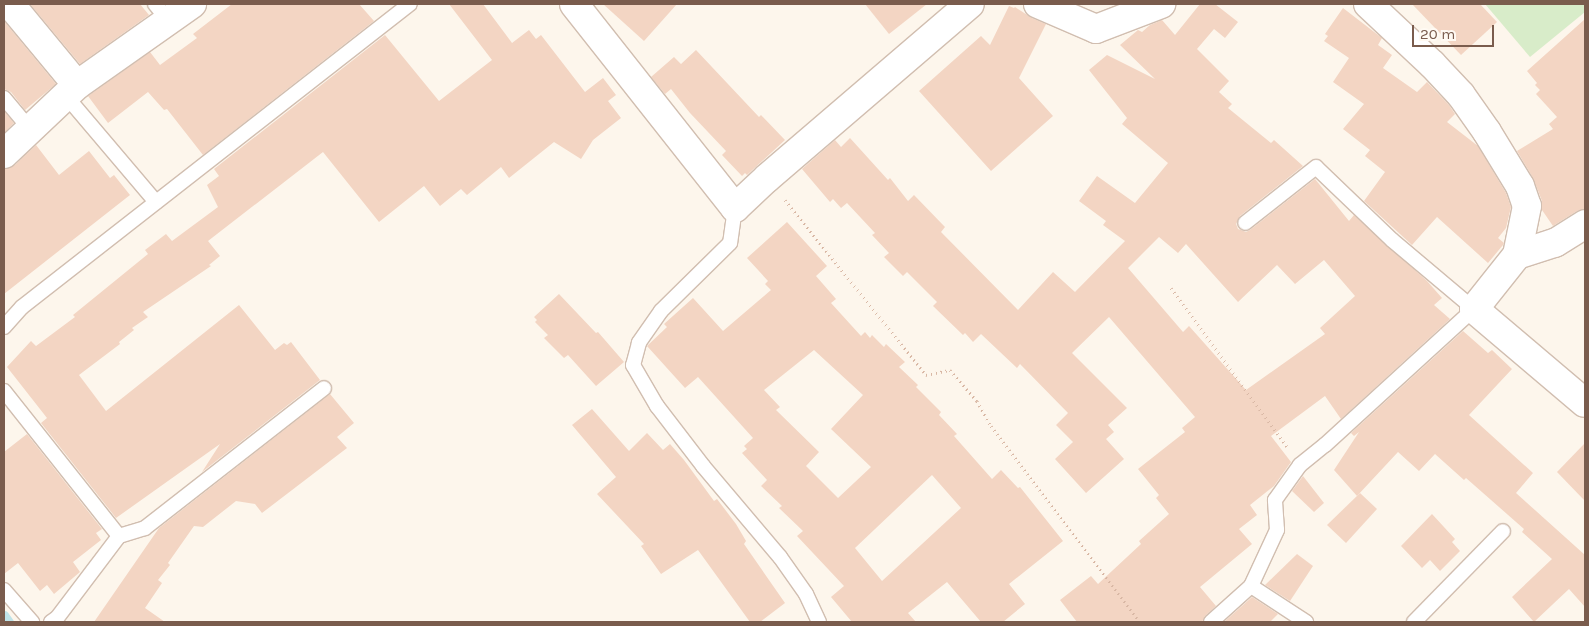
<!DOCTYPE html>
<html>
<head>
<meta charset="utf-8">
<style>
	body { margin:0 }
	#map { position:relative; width:1589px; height:626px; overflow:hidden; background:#fdf6ec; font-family:Karla,sans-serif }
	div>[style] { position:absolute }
	.green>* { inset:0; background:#d8ecc9 }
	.stream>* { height:9px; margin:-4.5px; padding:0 4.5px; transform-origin:4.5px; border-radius:4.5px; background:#bfe3e8 }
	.building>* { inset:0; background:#f3d5c3 }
	.path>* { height:3px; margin-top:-1.5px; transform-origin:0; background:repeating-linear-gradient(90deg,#d9b8a5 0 1px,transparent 0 5px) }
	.roads { filter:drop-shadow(1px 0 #d1beb0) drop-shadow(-1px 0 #d1beb0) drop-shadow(0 1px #d1beb0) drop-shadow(0 -1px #d1beb0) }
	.lane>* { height:14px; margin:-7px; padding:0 7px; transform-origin:7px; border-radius:7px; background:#fff }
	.street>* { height:28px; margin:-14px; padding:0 14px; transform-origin:14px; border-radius:14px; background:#fff }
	span { translate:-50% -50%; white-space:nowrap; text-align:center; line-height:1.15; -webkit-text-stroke:4.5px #fffaf3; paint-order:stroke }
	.frame { position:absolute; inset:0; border:5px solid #7a5c4d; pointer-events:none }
	.scale { position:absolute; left:1412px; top:25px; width:82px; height:22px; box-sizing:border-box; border:2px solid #7a5c4d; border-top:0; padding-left:6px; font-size:15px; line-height:18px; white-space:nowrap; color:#7a5c4d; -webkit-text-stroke:4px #fffaf3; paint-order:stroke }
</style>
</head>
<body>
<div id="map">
	<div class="green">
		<i style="clip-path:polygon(1485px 4px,1585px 4px,1585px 12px,1530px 57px)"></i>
	</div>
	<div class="stream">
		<i style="left:4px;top:615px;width:9px;rotate:54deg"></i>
	</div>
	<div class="building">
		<i style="clip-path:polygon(30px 4px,140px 4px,149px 15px,80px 64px)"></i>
		<i style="clip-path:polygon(232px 4px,359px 4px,374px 21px,203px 155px,167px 109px,164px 110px,148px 92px,108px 123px,88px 96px,150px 52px,160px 65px,197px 38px,193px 34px)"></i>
		<i style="clip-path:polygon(449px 4px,483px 4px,512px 43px,529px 30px,536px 39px,541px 35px,585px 92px,603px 78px,616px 95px,608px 101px,621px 118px,593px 140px,581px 159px,554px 142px,509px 178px,501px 167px,467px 195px,461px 189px,440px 206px,424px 186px,379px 222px,323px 152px,208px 241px,220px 256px,209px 265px,211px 266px,143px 312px,148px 317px,132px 328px,134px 330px,119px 342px,120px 344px,79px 375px,106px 411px,239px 305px,275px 350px,284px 343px,287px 345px,291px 342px,320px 380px,202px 472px,220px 444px,116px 518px,41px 423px,47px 418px,7px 367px,31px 341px,36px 346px,75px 317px,73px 315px,148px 254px,145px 250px,166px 234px,172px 241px,218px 207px,207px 185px,219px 176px,214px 169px,385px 35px,439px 101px,492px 60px)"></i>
		<i style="clip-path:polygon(603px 4px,677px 4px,644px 41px)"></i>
		<i style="clip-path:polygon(865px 4px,927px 4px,889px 34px)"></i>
		<i style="clip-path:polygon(evenodd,1200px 4px,1215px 4px,1238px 22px,1225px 38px,1214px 29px,1197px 49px,1229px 81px,1219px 92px,1232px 104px,1228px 108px,1271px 143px,1274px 140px,1303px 166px,1240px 216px,1236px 224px,1238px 229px,1246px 232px,1250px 230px,1315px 179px,1349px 221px,1354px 215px,1427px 281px,1442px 298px,1434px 305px,1450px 319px,1341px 419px,1325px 396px,1271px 436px,1291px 462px,1274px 486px,1250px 505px,1257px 515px,1239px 529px,1252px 544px,1200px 587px,1216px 606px,1205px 616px,1202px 622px,1077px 622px,1060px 600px,1091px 576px,1098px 584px,1141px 544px,1139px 541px,1169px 514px,1156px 498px,1159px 495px,1138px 469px,1185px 432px,1182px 428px,1195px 417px,1109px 317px,1072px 353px,1127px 408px,1108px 425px,1114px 432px,1106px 439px,1124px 459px,1086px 493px,1055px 459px,1073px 442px,1056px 425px,1068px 413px,1020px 364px,1017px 368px,981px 334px,973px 342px,965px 333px,963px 335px,933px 306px,937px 302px,907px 272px,903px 276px,884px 257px,889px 253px,872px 235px,875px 233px,847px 203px,841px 208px,833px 199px,830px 202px,802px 169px,835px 140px,841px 147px,850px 138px,888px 180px,890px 178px,908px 201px,914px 195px,945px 227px,941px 232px,1018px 310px,1053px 272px,1075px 292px,1125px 241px,1103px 225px,1106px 221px,1079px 201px,1097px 176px,1135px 203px,1168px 163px,1122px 124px,1127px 118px,1089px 70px,1107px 55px,1155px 79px,1120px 45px,1138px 30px,1142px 32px,1150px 25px,1162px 20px,1175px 35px,1200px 4px,1159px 237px,1178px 253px,1186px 244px,1238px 302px,1277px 265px,1295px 284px,1324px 260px,1355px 296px,1320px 328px,1325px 334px,1246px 390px,1189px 326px,1183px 332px,1128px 268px,1159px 237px)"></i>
		<i style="clip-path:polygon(1412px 4px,1480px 4px,1497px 22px,1461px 55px)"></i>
		<i style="clip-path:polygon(1009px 6px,1014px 8px,1015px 7px,1032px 18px,1046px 24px,1019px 78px,1053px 116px,991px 171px,919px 91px,981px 36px,990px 45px)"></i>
		<i style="clip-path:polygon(1343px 8px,1382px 38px,1378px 45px,1392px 55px,1383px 68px,1417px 92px,1427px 82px,1449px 105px,1455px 114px,1447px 122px,1478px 146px,1506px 193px,1511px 207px,1506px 228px,1498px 238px,1504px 243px,1503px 245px,1488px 263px,1437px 217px,1412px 245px,1364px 201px,1385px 172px,1365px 156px,1370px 150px,1343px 129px,1364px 104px,1333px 82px,1349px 58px,1324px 41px,1328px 36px,1325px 34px)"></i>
		<i style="clip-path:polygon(1585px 19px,1585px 209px,1577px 211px,1553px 226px,1542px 210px,1542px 201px,1533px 178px,1517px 151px,1553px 129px,1549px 124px,1557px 117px,1536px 94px,1540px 90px,1535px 85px,1537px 83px,1527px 71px)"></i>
		<i style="clip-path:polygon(4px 21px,56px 84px,25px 110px,11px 92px,4px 89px)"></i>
		<i style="clip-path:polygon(696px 50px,759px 117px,761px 115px,785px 140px,747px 175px,745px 173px,742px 176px,722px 155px,726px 151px,690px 113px,671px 89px,665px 94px,651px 77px,674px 57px,681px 64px)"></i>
		<i style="clip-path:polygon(4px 111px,14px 123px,4px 133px)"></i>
		<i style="clip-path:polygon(36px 145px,59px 175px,89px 151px,110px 178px,114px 175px,130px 195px,4px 294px,4px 169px,15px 165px)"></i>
		<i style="clip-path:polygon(evenodd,787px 222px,827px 266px,816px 276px,836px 299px,831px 303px,861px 336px,865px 332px,870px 338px,872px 335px,884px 347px,886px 344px,905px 362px,899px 367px,918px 385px,916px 387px,941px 412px,939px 415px,957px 434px,954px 436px,992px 479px,1001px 470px,1018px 488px,1020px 487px,1063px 541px,1009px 584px,1025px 604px,1003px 622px,981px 622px,947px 582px,908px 613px,916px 622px,852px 622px,831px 597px,844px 586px,797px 536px,803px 531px,779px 508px,782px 506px,761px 486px,767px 480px,742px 453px,747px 449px,744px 446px,753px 438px,698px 377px,685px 388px,647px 346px,667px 327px,664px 324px,693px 298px,723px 331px,771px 290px,765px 284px,768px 281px,747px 258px,787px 222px,814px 350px,863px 395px,831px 429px,871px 467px,838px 498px,806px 466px,819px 452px,776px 410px,780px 407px,764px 390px,814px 350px,787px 222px,932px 475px,961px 508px,882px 581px,855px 548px,932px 475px)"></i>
		<i style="clip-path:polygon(559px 294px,596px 333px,598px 332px,624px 362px,596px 386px,568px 355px,564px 358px,544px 338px,548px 335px,535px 322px,537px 320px,534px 317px)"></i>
		<i style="clip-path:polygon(1463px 331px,1488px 353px,1492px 350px,1512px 369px,1469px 415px,1533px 473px,1516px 493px,1585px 555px,1585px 607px,1569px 589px,1534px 622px,1512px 597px,1552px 559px,1522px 532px,1524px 529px,1466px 478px,1464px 480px,1435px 454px,1419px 471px,1398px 452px,1357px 496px,1334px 470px,1359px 432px,1354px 436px,1351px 433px)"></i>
		<i style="clip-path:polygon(330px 394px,354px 423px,337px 437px,347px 448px,262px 513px,255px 504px,236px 501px,203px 527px,194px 526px,168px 563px,170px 565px,158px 580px,162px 583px,145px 608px,165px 622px,94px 622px,159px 528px)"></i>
		<i style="clip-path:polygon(592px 409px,629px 451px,647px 433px,663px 450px,670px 444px,684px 460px,714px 501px,717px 499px,736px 524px,746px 541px,744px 544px,785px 603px,760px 622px,750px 622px,698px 550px,661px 574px,641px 546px,644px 544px,597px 494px,616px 477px,572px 425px)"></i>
		<i style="clip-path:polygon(27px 434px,102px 529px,96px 533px,101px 540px,73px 562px,80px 572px,54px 594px,47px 585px,40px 591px,18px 563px,4px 574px,4px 452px)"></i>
		<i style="clip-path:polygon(1585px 443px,1585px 501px,1557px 472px)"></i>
		<i style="clip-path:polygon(1303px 476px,1324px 503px,1314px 512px,1292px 491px)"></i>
		<i style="clip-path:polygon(1360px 493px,1377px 509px,1346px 543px,1327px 525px)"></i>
		<i style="clip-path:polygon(1432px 514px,1455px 539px,1452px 542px,1460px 551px,1440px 571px,1430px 560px,1422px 568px,1401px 546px)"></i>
		<i style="clip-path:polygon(1297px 554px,1313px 566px,1290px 601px,1265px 585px)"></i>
		<i style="clip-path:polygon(1252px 597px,1278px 614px,1270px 622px,1224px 622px)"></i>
	</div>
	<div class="path">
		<i style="left:785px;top:200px;width:225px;rotate:51.1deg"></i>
		<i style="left:926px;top:375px;width:25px;rotate:-12deg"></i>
		<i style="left:950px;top:370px;width:41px;rotate:48.9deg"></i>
		<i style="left:977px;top:401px;width:29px;rotate:61deg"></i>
		<i style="left:991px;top:426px;width:246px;rotate:52.8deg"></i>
		<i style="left:1171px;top:288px;width:198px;rotate:53.8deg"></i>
	</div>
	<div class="roads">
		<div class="lane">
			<i style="left:155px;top:4px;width:21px;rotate:51deg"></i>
			<i style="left:66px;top:96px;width:139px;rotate:49.7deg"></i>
			<i style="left:4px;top:98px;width:40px;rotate:50deg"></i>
			<i style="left:735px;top:208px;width:35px;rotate:98deg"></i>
			<i style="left:730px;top:243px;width:97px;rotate:135.4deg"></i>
			<i style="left:661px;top:311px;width:39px;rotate:125deg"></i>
			<i style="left:639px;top:343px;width:23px;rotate:105deg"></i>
			<i style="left:633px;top:365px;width:48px;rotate:59.7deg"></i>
			<i style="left:657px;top:406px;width:76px;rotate:52.5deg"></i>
			<i style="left:703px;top:466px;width:119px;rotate:49.8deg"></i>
			<i style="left:780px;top:557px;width:45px;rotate:54.9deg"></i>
			<i style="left:806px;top:594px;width:31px;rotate:65deg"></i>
			<i style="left:4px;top:327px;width:27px;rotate:-48deg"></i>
			<i style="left:22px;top:307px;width:492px;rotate:-38deg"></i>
			<i style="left:4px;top:391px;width:185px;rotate:51.6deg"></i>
			<i style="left:1251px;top:586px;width:66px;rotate:33.2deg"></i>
			<i style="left:4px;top:590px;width:43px;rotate:48.8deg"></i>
			<i style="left:51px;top:622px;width:7px;rotate:-34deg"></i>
			<i style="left:57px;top:618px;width:103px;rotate:-52.9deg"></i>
			<i style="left:119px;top:536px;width:27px;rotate:-17deg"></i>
			<i style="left:145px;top:528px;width:227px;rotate:-38deg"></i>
			<i style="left:1211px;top:622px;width:54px;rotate:-42deg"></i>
			<i style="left:1251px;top:586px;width:62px;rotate:-65.1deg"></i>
			<i style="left:1277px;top:530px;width:30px;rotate:-94deg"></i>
			<i style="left:1275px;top:500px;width:43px;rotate:-54.5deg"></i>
			<i style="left:1300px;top:465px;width:32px;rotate:-39deg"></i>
			<i style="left:1325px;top:445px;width:202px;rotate:-42.4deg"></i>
			<i style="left:1474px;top:309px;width:107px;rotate:-139.9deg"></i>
			<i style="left:1392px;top:240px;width:105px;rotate:-136.2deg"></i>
			<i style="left:1316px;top:167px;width:90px;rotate:141.7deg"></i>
			<i style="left:1414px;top:622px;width:127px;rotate:-45.6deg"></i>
		</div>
		<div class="street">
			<i style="left:10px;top:4px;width:105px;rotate:50.4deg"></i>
			<i style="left:574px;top:4px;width:260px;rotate:51.7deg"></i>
			<i style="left:735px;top:208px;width:44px;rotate:-43.2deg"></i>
			<i style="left:767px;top:178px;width:267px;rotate:-40.6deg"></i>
			<i style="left:1038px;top:4px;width:63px;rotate:23.3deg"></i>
			<i style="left:1096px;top:29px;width:70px;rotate:-21deg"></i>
			<i style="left:1368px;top:4px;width:88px;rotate:43.2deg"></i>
			<i style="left:1432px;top:64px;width:42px;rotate:46.9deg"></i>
			<i style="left:1461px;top:95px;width:45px;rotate:54.9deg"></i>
			<i style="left:1487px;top:132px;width:63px;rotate:58.6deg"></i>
			<i style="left:1520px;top:186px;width:21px;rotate:71deg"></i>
			<i style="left:1527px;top:206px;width:50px;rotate:101.5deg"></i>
			<i style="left:1517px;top:255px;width:69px;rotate:128.5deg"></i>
			<i style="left:1474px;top:309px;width:145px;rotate:40.3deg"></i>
			<i style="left:4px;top:154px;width:100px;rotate:-43.4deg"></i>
			<i style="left:77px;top:85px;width:141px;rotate:-35.2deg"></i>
			<i style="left:1517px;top:255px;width:40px;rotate:-18deg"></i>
			<i style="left:1555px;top:243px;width:36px;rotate:-32deg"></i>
		</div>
	</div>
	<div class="frame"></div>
	<div class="scale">20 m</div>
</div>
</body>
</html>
